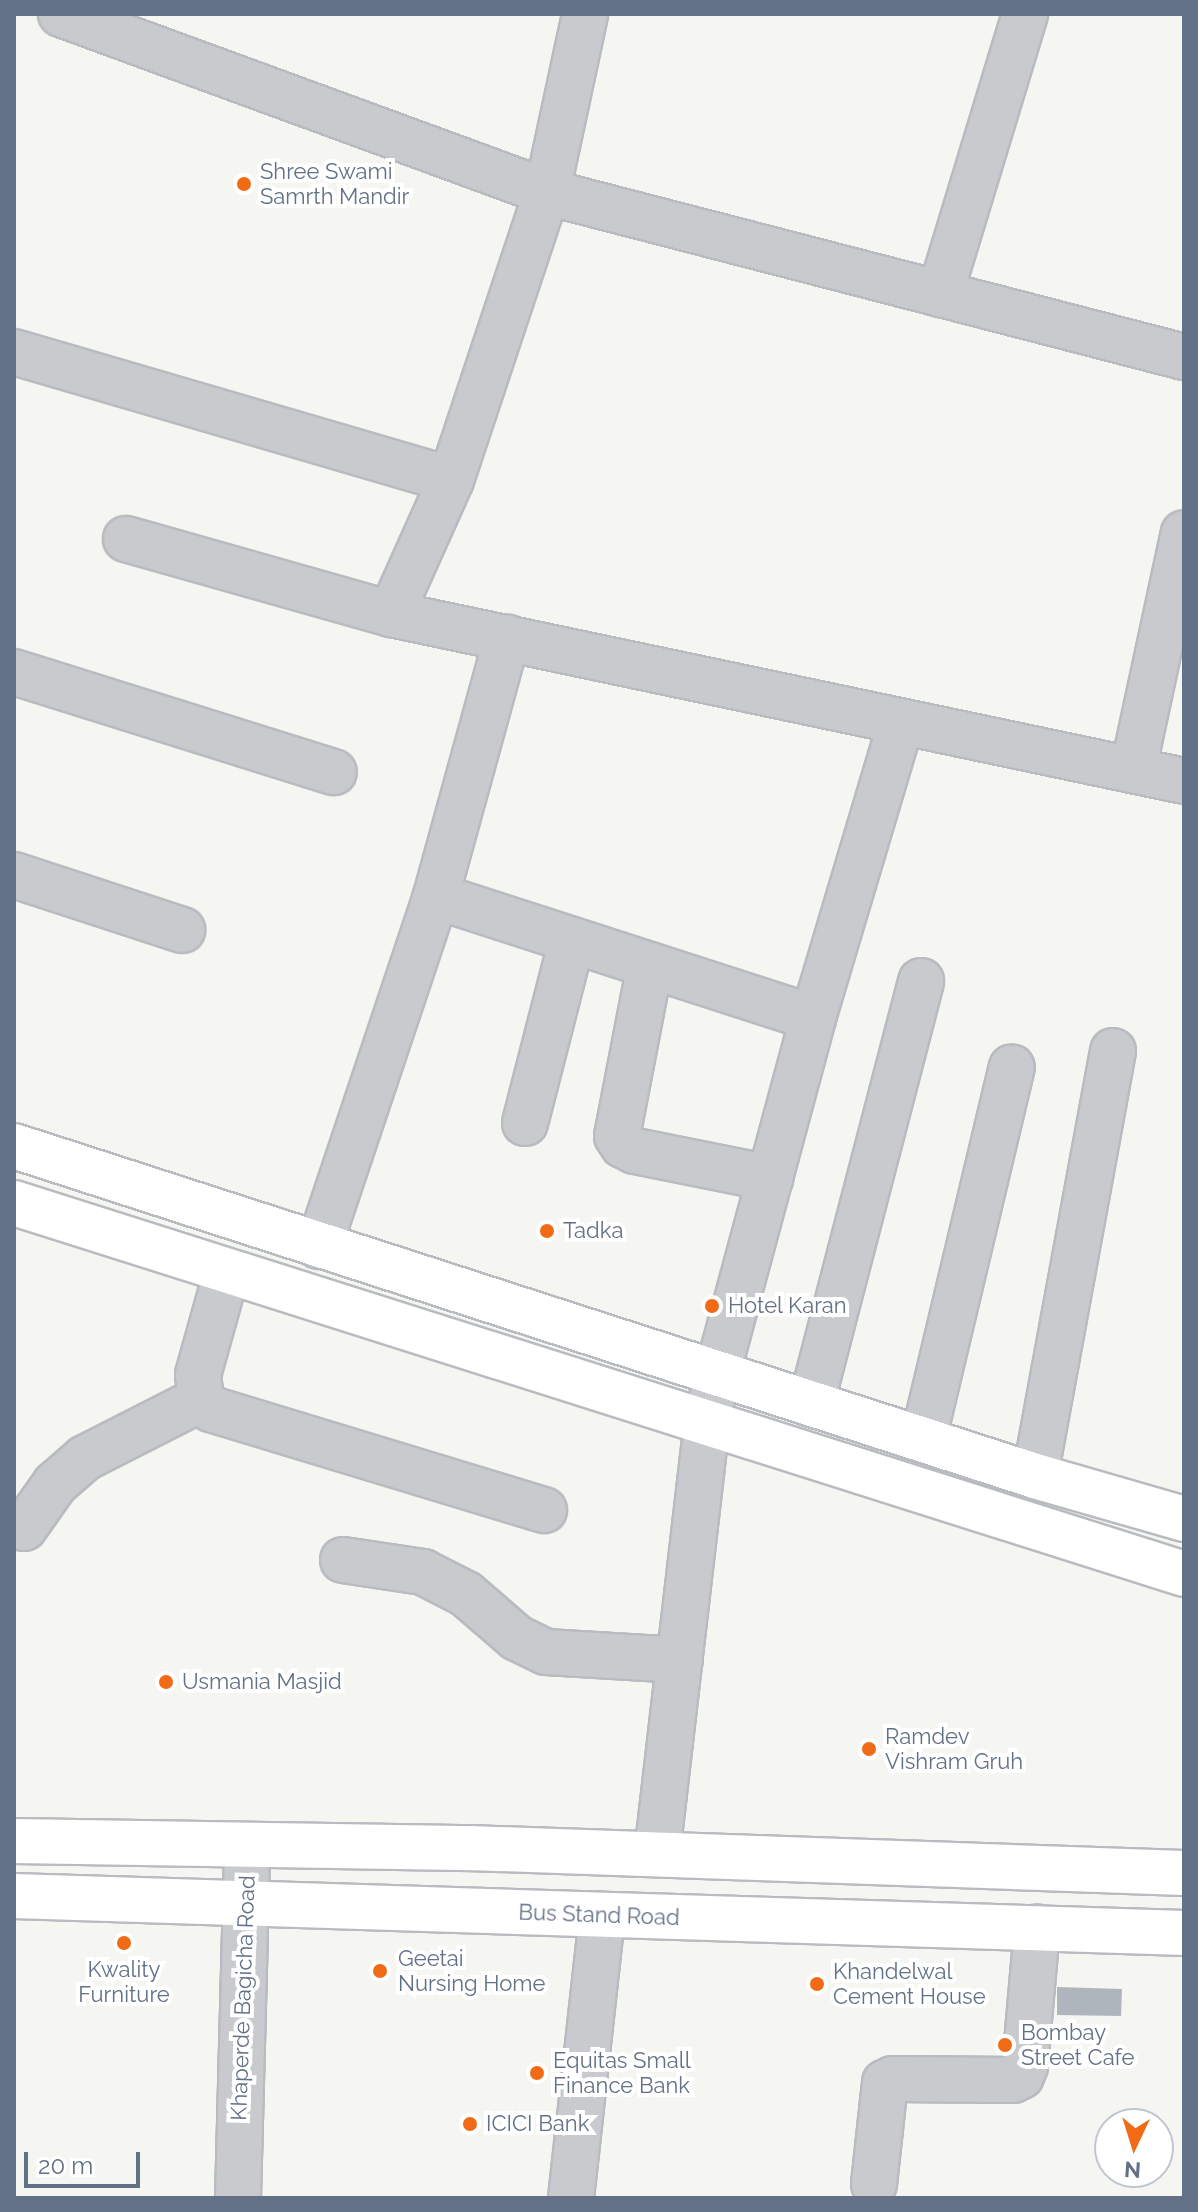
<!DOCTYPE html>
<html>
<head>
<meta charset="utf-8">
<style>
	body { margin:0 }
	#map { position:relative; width:1198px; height:2212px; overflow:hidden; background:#f5f6f2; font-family:Raleway,sans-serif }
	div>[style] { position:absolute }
	.building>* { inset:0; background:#afb5bd }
	.roads { filter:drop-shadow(2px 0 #b8bbc0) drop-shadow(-2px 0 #b8bbc0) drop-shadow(0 2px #b8bbc0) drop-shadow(0 -2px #b8bbc0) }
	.minor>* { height:44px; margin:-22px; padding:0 22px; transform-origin:22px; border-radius:22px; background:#c8cace }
	.major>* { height:44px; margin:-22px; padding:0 22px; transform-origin:22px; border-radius:22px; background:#fff }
	.dots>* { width:22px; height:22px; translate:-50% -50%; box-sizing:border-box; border:4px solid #fff; border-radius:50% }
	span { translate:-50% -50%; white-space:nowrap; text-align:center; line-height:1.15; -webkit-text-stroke:8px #fff; paint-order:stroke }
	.poi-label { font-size:22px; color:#627186 }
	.left { translate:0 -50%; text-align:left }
	.street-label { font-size:22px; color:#627186 }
	.frame { position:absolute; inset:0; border:16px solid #627186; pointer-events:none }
	.north { position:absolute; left:1094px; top:2108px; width:80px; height:80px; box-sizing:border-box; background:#fff; border:2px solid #c0c6cf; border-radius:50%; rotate:184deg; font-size:22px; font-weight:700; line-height:32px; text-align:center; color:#627186 }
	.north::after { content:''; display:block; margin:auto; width:28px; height:36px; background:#f16b17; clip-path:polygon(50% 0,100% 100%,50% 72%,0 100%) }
	.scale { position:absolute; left:24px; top:2152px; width:116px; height:36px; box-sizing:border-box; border:4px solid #627186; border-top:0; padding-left:10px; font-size:24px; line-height:28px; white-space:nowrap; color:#627186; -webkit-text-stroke:6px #fff; paint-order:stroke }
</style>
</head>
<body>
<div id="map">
	<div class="building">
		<i style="clip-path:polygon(1057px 1987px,1122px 1989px,1121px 2016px,1057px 2015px)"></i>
	</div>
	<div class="roads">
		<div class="minor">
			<i style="left:61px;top:14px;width:518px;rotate:20.12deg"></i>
			<i style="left:547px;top:192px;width:658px;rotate:14.52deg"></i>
			<i style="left:940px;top:294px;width:293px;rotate:-73.1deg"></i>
			<i style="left:14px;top:352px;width:455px;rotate:16.3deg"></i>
			<i style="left:126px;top:539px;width:275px;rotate:15.8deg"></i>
			<i style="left:391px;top:614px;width:810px;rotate:11.89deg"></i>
			<i style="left:391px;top:614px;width:147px;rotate:-65.9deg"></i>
			<i style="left:451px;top:480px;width:304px;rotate:-71.6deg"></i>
			<i style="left:547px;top:192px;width:182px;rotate:-77.9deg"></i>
			<i style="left:14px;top:672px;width:335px;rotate:17.4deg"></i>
			<i style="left:1133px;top:770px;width:242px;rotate:-77.9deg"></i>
			<i style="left:14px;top:875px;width:177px;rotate:18.1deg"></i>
			<i style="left:436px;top:896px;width:396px;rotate:17.9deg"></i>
			<i style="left:650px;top:965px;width:174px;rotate:100.9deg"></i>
			<i style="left:617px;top:1136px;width:11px;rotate:56deg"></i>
			<i style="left:623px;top:1145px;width:13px;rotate:27deg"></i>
			<i style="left:635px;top:1151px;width:138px;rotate:11.3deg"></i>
			<i style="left:525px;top:1123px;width:189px;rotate:-75.6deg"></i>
			<i style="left:319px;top:1246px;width:369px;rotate:-71.5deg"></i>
			<i style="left:436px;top:896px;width:268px;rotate:-74.6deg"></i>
			<i style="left:227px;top:1271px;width:108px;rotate:105.6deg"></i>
			<i style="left:198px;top:1375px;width:24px;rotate:83deg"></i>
			<i style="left:201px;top:1399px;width:14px;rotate:45deg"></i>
			<i style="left:211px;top:1409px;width:348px;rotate:16.9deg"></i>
			<i style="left:811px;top:1404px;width:437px;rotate:-75.4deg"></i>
			<i style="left:923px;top:1440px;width:383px;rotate:-76.6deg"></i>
			<i style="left:1035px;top:1476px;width:432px;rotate:-79.6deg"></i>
			<i style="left:24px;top:1528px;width:54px;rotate:-54.8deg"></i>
			<i style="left:55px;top:1484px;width:40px;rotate:-41deg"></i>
			<i style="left:85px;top:1458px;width:130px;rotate:-27deg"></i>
			<i style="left:343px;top:1560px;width:81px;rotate:8.5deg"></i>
			<i style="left:423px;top:1572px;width:48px;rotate:27.1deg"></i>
			<i style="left:466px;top:1594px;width:67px;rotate:40.8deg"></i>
			<i style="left:517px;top:1638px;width:32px;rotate:26deg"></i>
			<i style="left:546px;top:1652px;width:134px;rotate:3.4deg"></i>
			<i style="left:657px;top:1854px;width:434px;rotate:-83.4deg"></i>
			<i style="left:707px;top:1423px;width:50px;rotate:-78.5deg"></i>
			<i style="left:717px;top:1374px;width:369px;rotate:-74.9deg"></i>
			<i style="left:813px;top:1018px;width:309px;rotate:-73.4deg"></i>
			<i style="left:874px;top:2184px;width:102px;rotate:-83.8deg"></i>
			<i style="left:885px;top:2083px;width:9px;rotate:-27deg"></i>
			<i style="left:893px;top:2079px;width:120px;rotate:0.5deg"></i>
			<i style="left:1013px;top:2080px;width:9px;rotate:-27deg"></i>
			<i style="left:1021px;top:2076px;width:11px;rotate:-68deg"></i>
			<i style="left:1025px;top:2066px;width:139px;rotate:-85deg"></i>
			<i style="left:238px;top:2198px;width:353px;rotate:-88.5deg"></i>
			<i style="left:571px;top:2198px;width:285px;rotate:-83.7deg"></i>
		</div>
		<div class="major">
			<i style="left:14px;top:1146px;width:1073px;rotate:17.91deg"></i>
			<i style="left:1035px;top:1476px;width:155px;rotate:16.1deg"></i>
			<i style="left:14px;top:1203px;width:1227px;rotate:17.59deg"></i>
			<i style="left:14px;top:1841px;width:456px;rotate:0.9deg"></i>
			<i style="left:470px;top:1848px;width:714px;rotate:2.01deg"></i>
			<i style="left:14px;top:1896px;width:1171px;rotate:1.81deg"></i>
		</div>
	</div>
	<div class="dots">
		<i style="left:244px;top:184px;background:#f16b17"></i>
		<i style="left:547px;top:1231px;background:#f16b17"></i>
		<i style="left:712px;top:1306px;background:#f16b17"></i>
		<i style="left:166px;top:1682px;background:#f16b17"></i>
		<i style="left:869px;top:1749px;background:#f16b17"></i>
		<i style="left:124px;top:1943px;background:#f16b17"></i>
		<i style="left:380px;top:1971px;background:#f16b17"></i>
		<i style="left:817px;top:1984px;background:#f16b17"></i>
		<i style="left:1005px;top:2045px;background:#f16b17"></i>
		<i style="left:537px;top:2073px;background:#f16b17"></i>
		<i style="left:470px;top:2124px;background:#f16b17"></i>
	</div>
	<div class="poi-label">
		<span class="left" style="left:260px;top:184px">Shree Swami<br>Samrth Mandir</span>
		<span class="left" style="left:563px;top:1231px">Tadka</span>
		<span class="left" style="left:728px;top:1306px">Hotel Karan</span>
		<span class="left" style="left:182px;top:1682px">Usmania Masjid</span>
		<span class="left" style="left:885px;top:1749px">Ramdev<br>Vishram Gruh</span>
		<span class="left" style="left:398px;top:1971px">Geetai<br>Nursing Home</span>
		<span style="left:124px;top:1982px">Kwality<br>Furniture</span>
		<span class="left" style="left:833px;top:1984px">Khandelwal<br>Cement House</span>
		<span class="left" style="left:1021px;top:2045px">Bombay<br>Street Cafe</span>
		<span class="left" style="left:553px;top:2073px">Equitas Small<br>Finance Bank</span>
		<span class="left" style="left:486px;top:2124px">ICICI Bank</span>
	</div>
	<div class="street-label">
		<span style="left:599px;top:1915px;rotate:2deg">Bus Stand Road</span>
		<span style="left:243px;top:1998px;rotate:-88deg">Khaperde Bagicha Road</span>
	</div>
	<div class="frame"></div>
	<div class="north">N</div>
	<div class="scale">20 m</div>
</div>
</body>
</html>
